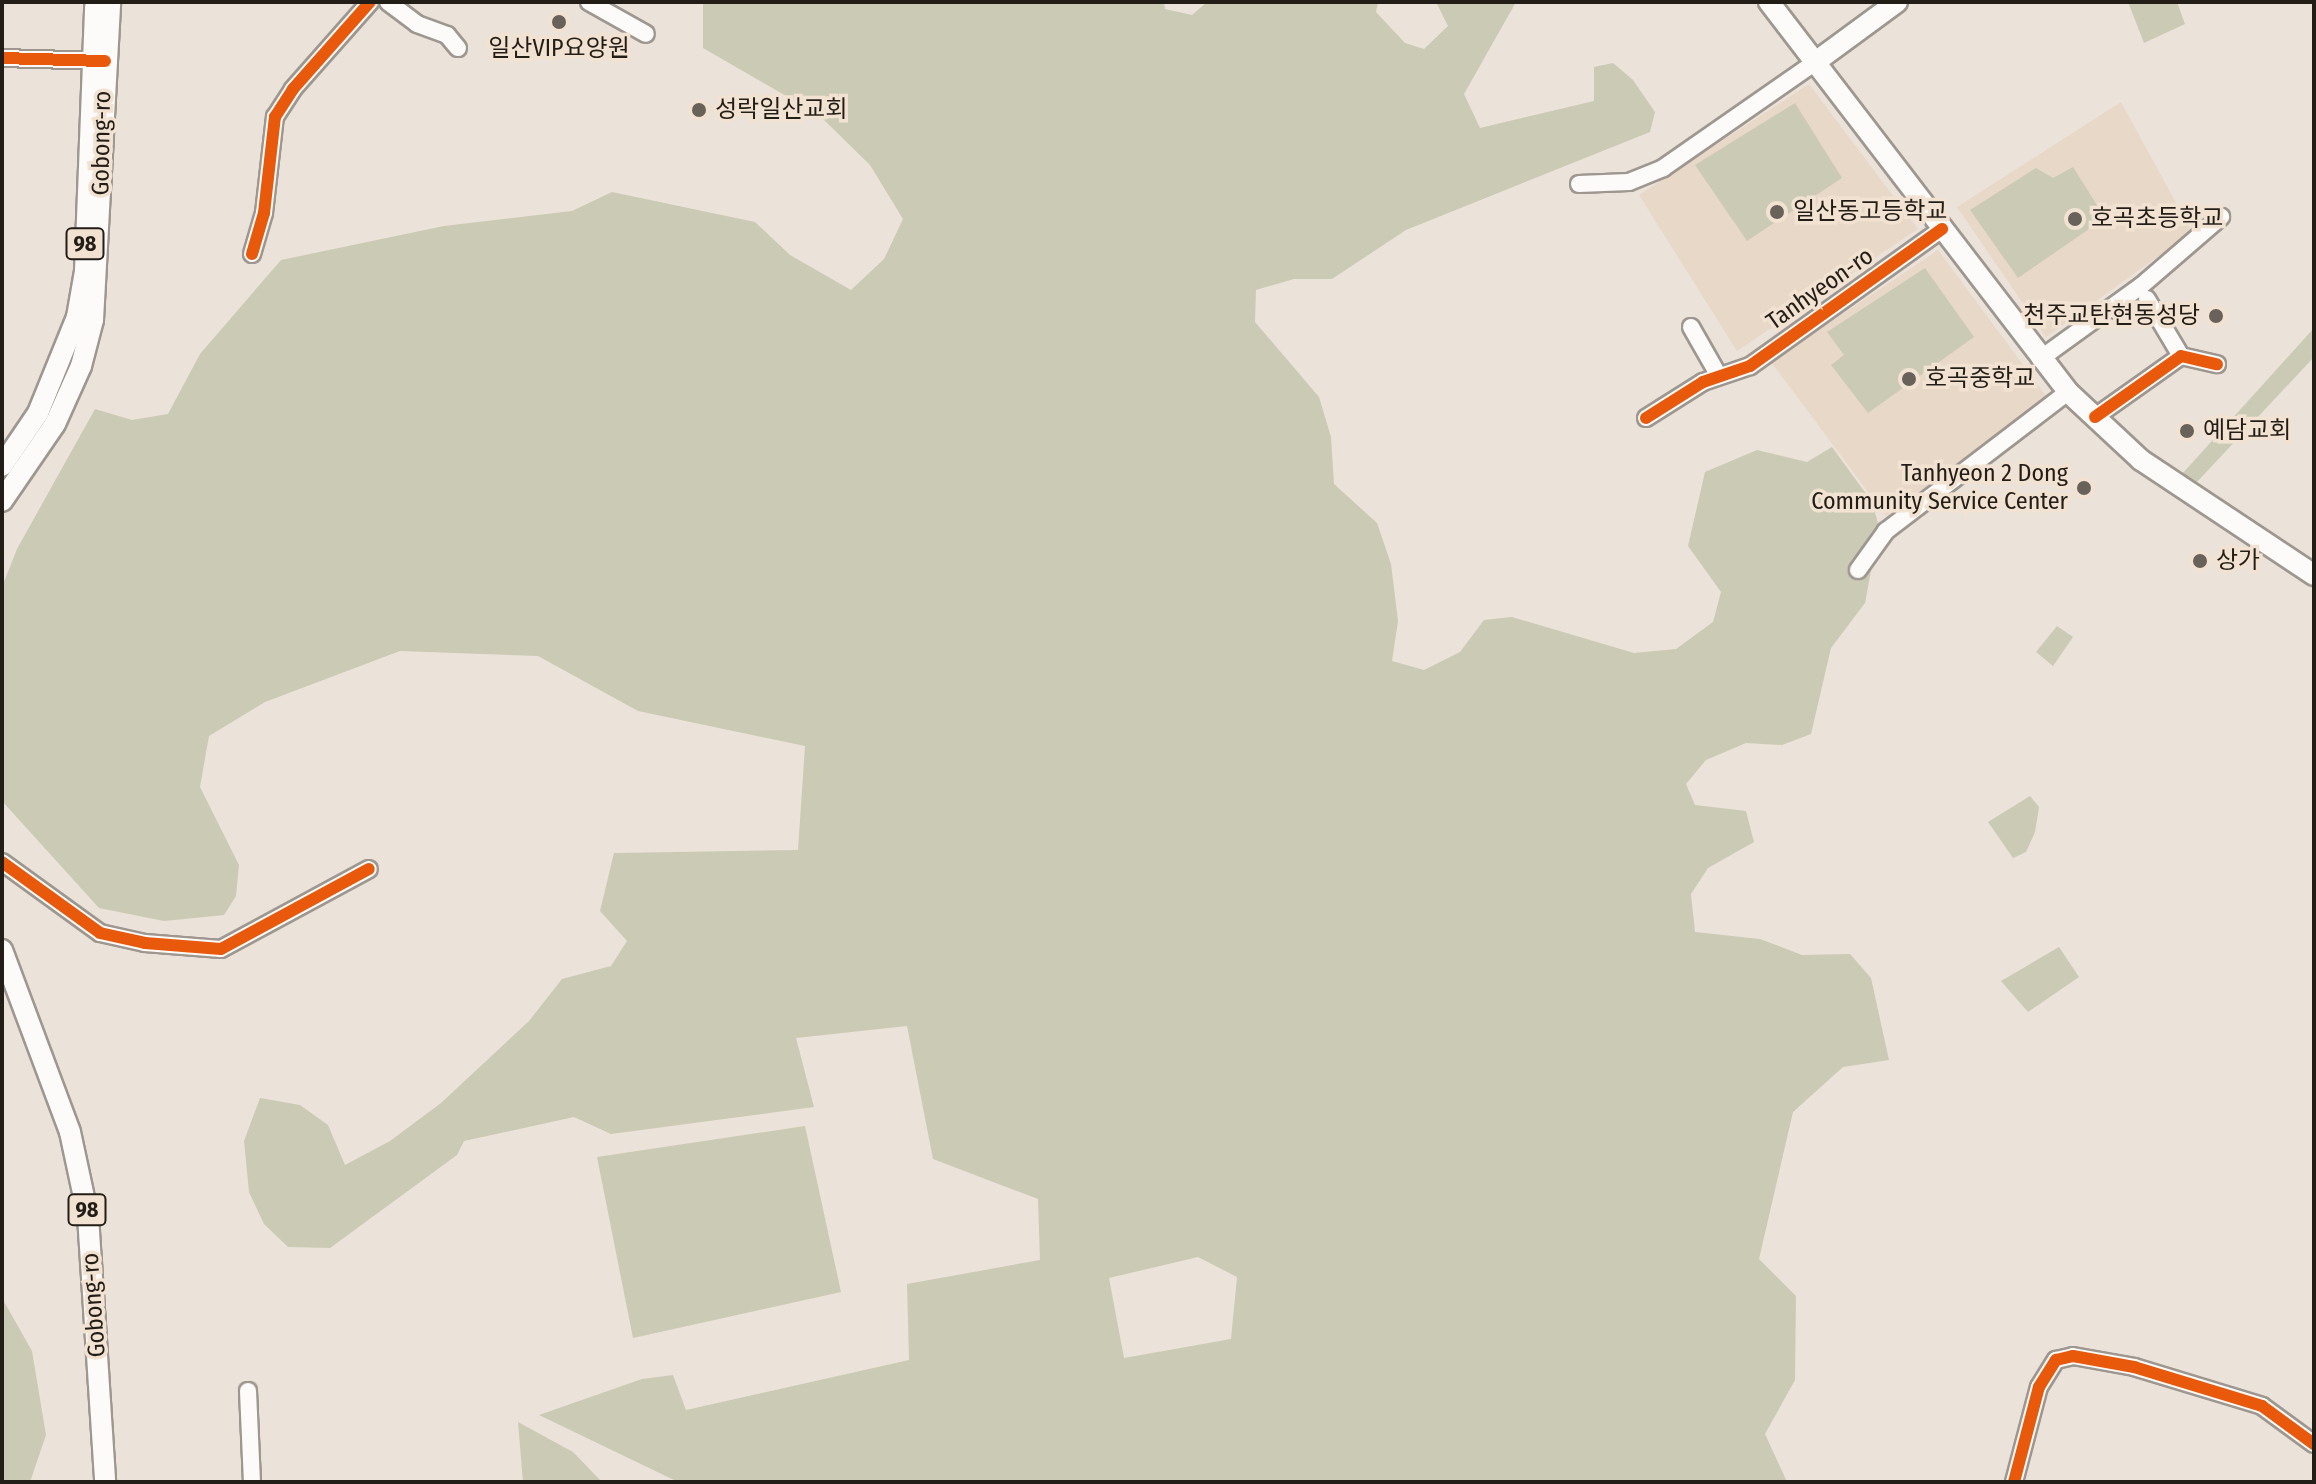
<!DOCTYPE html>
<html>
<head>
<meta charset="utf-8">
<style>
	body { margin:0 }
	#map { position:relative; width:2316px; height:1484px; overflow:hidden; background:#ebe2d9; font-family:"Fira Sans Condensed","Noto Sans KR",sans-serif }
	div>[style] { position:absolute }
	.built>* { inset:0; background:#e8d8c8 }
	.green>* { inset:0; background:#cbcab4 }
	.roads { filter:drop-shadow(2px 0 #9e9790) drop-shadow(-2px 0 #9e9790) drop-shadow(0 2px #9e9790) drop-shadow(0 -2px #9e9790) }
	.minor>* { height:16px; margin:-8px; padding:0 8px; transform-origin:8px; border-radius:8px; background:#fcfbf9 }
	.major>* { height:20px; margin:-10px; padding:0 10px; transform-origin:10px; border-radius:10px; background:#fcfbf9 }
	.cycleway>* { height:12px; margin:-6px; padding:0 6px; transform-origin:6px; border-radius:6px; background:#e8590c }
	.dots>* { width:22px; height:22px; translate:-50% -50%; box-sizing:border-box; border:4px solid #f2e2d2; border-radius:50% }
	span { translate:-50% -50%; white-space:nowrap; text-align:center; line-height:1.15; -webkit-text-stroke:7px #f2e2d2; paint-order:stroke }
	.shield-label span { padding:2px 6px; background:#f2e2d2; border:2px solid; border-radius:6px; -webkit-text-stroke-width:0 }
	.shield-label { font-size:22px; color:#231d17; font-weight:700 }
	.poi-label { font-size:24px; color:#231d17 }
	.left { translate:0 -50%; text-align:left }
	.right { translate:-100% -50%; text-align:right }
	.street-label { font-size:24px; color:#231d17 }
	.frame { position:absolute; inset:0; border:4px solid #231d17; pointer-events:none }
</style>
</head>
<body>
<div id="map">
	<div class="built">
		<i style="clip-path:polygon(1809px 84px,1918px 229px,1737px 351px,1639px 195px)"></i>
		<i style="clip-path:polygon(2121px 102px,2192px 232px,2046px 337px,1957px 207px)"></i>
		<i style="clip-path:polygon(1938px 250px,2047px 397px,1886px 516px,1771px 362px)"></i>
	</div>
	<div class="green">
		<i style="clip-path:polygon(evenodd,703px 2px,1164px 2px,1165px 9px,1192px 15px,1207px 2px,1378px 2px,1376px 12px,1405px 43px,1424px 49px,1448px 26px,1436px 2px,1516px 2px,1464px 94px,1480px 128px,1594px 101px,1594px 67px,1613px 63px,1633px 80px,1655px 112px,1650px 132px,1406px 230px,1332px 279px,1294px 279px,1256px 290px,1255px 322px,1319px 397px,1331px 437px,1334px 484px,1377px 523px,1391px 564px,1398px 621px,1392px 661px,1424px 670px,1460px 652px,1484px 620px,1512px 617px,1634px 653px,1676px 649px,1713px 622px,1721px 592px,1688px 546px,1705px 472px,1757px 450px,1807px 462px,1832px 447px,1872px 502px,1879px 527px,1865px 603px,1831px 648px,1811px 734px,1782px 745px,1746px 743px,1706px 760px,1686px 784px,1695px 805px,1746px 811px,1754px 842px,1708px 868px,1691px 894px,1695px 932px,1760px 939px,1802px 955px,1850px 954px,1871px 978px,1889px 1060px,1843px 1067px,1793px 1112px,1759px 1259px,1796px 1296px,1795px 1380px,1765px 1434px,1787px 1482px,671px 1482px,674px 1480px,539px 1415px,642px 1379px,673px 1375px,686px 1410px,909px 1360px,907px 1284px,1040px 1260px,1038px 1199px,933px 1159px,907px 1026px,796px 1038px,814px 1107px,611px 1134px,574px 1117px,464px 1141px,457px 1155px,330px 1248px,288px 1247px,264px 1224px,249px 1192px,244px 1141px,260px 1098px,300px 1105px,328px 1125px,345px 1165px,390px 1141px,441px 1103px,529px 1021px,562px 979px,611px 966px,627px 941px,600px 911px,614px 853px,798px 850px,805px 746px,638px 711px,538px 656px,400px 651px,265px 702px,209px 736px,200px 787px,239px 865px,236px 896px,224px 915px,164px 921px,99px 908px,2px 801px,2px 587px,17px 549px,95px 409px,132px 420px,168px 414px,200px 354px,281px 260px,444px 226px,572px 211px,612px 192px,755px 222px,790px 255px,851px 290px,884px 259px,903px 219px,870px 165px,819px 115px,703px 48px,703px 2px,1198px 1257px,1237px 1277px,1231px 1339px,1124px 1358px,1109px 1278px,1198px 1257px)"></i>
		<i style="clip-path:polygon(2128px 2px,2177px 2px,2185px 24px,2144px 43px)"></i>
		<i style="clip-path:polygon(1795px 103px,1842px 178px,1747px 241px,1695px 165px)"></i>
		<i style="clip-path:polygon(2073px 167px,2105px 218px,2018px 278px,1970px 210px,2036px 168px,2053px 178px)"></i>
		<i style="clip-path:polygon(1925px 268px,1974px 337px,1868px 413px,1831px 365px,1844px 355px,1827px 332px)"></i>
		<i style="clip-path:polygon(2314px 328px,2314px 357px,2196px 483px,2182px 474px)"></i>
		<i style="clip-path:polygon(2057px 626px,2073px 637px,2053px 666px,2036px 652px)"></i>
		<i style="clip-path:polygon(2030px 796px,2039px 807px,2035px 832px,2026px 852px,2013px 858px,1988px 822px)"></i>
		<i style="clip-path:polygon(2059px 947px,2079px 977px,2028px 1012px,2001px 981px)"></i>
		<i style="clip-path:polygon(805px 1126px,841px 1292px,633px 1338px,597px 1157px)"></i>
		<i style="clip-path:polygon(2px 1298px,32px 1351px,46px 1435px,30px 1482px,2px 1482px)"></i>
		<i style="clip-path:polygon(518px 1422px,573px 1452px,602px 1482px,523px 1482px)"></i>
	</div>
	<div class="roads">
		<div class="minor">
			<i style="left:388px;top:2px;width:36px;rotate:37deg"></i>
			<i style="left:417px;top:24px;width:32px;rotate:20deg"></i>
			<i style="left:447px;top:35px;width:17px;rotate:50deg"></i>
			<i style="left:589px;top:2px;width:65px;rotate:29.3deg"></i>
			<i style="left:2px;top:58px;width:102px;rotate:1.7deg"></i>
			<i style="left:1579px;top:184px;width:50px;rotate:-2.3deg"></i>
			<i style="left:1629px;top:182px;width:37px;rotate:-22deg"></i>
			<i style="left:1663px;top:168px;width:184px;rotate:-34.8deg"></i>
			<i style="left:252px;top:254px;width:43px;rotate:-73.7deg"></i>
			<i style="left:264px;top:213px;width:97px;rotate:-83.5deg"></i>
			<i style="left:275px;top:117px;width:33px;rotate:-57deg"></i>
			<i style="left:293px;top:89px;width:116px;rotate:-48.5deg"></i>
			<i style="left:2147px;top:299px;width:66px;rotate:59.2deg"></i>
			<i style="left:1691px;top:327px;width:56px;rotate:60.3deg"></i>
			<i style="left:2040px;top:359px;width:125px;rotate:-35.9deg"></i>
			<i style="left:2141px;top:286px;width:106px;rotate:-40.8deg"></i>
			<i style="left:2095px;top:417px;width:105px;rotate:-35.3deg"></i>
			<i style="left:2181px;top:356px;width:37px;rotate:13deg"></i>
			<i style="left:1646px;top:418px;width:67px;rotate:-32.3deg"></i>
			<i style="left:1703px;top:382px;width:50px;rotate:-18.8deg"></i>
			<i style="left:1750px;top:366px;width:236px;rotate:-35.5deg"></i>
			<i style="left:1858px;top:570px;width:48px;rotate:-54.3deg"></i>
			<i style="left:1886px;top:531px;width:229px;rotate:-37.4deg"></i>
			<i style="left:2px;top:862px;width:121px;rotate:35.9deg"></i>
			<i style="left:100px;top:933px;width:46px;rotate:12.5deg"></i>
			<i style="left:145px;top:943px;width:76px;rotate:4.5deg"></i>
			<i style="left:221px;top:949px;width:168px;rotate:-28.4deg"></i>
			<i style="left:248px;top:1391px;width:91px;rotate:87.5deg"></i>
			<i style="left:2014px;top:1482px;width:98px;rotate:-75.3deg"></i>
			<i style="left:2039px;top:1387px;width:32px;rotate:-58deg"></i>
			<i style="left:2056px;top:1360px;width:17px;rotate:-13deg"></i>
			<i style="left:2073px;top:1356px;width:62px;rotate:10.2deg"></i>
			<i style="left:2134px;top:1367px;width:134px;rotate:16.9deg"></i>
			<i style="left:2262px;top:1406px;width:64px;rotate:36.2deg"></i>
		</div>
		<div class="major">
			<i style="left:1769px;top:2px;width:491px;rotate:52.5deg"></i>
			<i style="left:2068px;top:392px;width:100px;rotate:43deg"></i>
			<i style="left:2141px;top:460px;width:208px;rotate:33.6deg"></i>
			<i style="left:1814px;top:63px;width:103px;rotate:-36.3deg"></i>
			<i style="left:2px;top:466px;width:64px;rotate:-55.8deg"></i>
			<i style="left:38px;top:413px;width:104px;rotate:-67.9deg"></i>
			<i style="left:77px;top:317px;width:47px;rotate:-80.1deg"></i>
			<i style="left:85px;top:271px;width:265px;rotate:-87.8deg"></i>
			<i style="left:2px;top:501px;width:93px;rotate:-55.5deg"></i>
			<i style="left:55px;top:424px;width:64px;rotate:-65.9deg"></i>
			<i style="left:81px;top:366px;width:48px;rotate:-75.4deg"></i>
			<i style="left:93px;top:320px;width:318px;rotate:-86.9deg"></i>
			<i style="left:2px;top:950px;width:194px;rotate:69.5deg"></i>
			<i style="left:70px;top:1132px;width:86px;rotate:77.9deg"></i>
			<i style="left:88px;top:1216px;width:267px;rotate:86.3deg"></i>
		</div>
	</div>
	<div class="cycleway">
		<i style="left:2px;top:58px;width:103px;rotate:1.7deg"></i>
		<i style="left:252px;top:254px;width:43px;rotate:-73.7deg"></i>
		<i style="left:264px;top:213px;width:97px;rotate:-83.5deg"></i>
		<i style="left:275px;top:117px;width:33px;rotate:-57deg"></i>
		<i style="left:293px;top:89px;width:116px;rotate:-48.5deg"></i>
		<i style="left:2095px;top:417px;width:105px;rotate:-35.3deg"></i>
		<i style="left:2181px;top:356px;width:37px;rotate:13deg"></i>
		<i style="left:1646px;top:418px;width:67px;rotate:-32.3deg"></i>
		<i style="left:1703px;top:382px;width:50px;rotate:-18.8deg"></i>
		<i style="left:1750px;top:366px;width:236px;rotate:-35.5deg"></i>
		<i style="left:2px;top:862px;width:121px;rotate:35.9deg"></i>
		<i style="left:100px;top:933px;width:46px;rotate:12.5deg"></i>
		<i style="left:145px;top:943px;width:76px;rotate:4.5deg"></i>
		<i style="left:221px;top:949px;width:168px;rotate:-28.4deg"></i>
		<i style="left:2014px;top:1482px;width:98px;rotate:-75.3deg"></i>
		<i style="left:2039px;top:1387px;width:32px;rotate:-58deg"></i>
		<i style="left:2056px;top:1360px;width:17px;rotate:-13deg"></i>
		<i style="left:2073px;top:1356px;width:62px;rotate:10.2deg"></i>
		<i style="left:2134px;top:1367px;width:134px;rotate:16.9deg"></i>
		<i style="left:2262px;top:1406px;width:64px;rotate:36.2deg"></i>
	</div>
	<div class="dots">
		<i style="left:559px;top:22px;background:#69625b"></i>
		<i style="left:699px;top:110px;background:#69625b"></i>
		<i style="left:1777px;top:212px;background:#69625b"></i>
		<i style="left:2075px;top:219px;background:#69625b"></i>
		<i style="left:2216px;top:316px;background:#69625b"></i>
		<i style="left:1909px;top:379px;background:#69625b"></i>
		<i style="left:2187px;top:431px;background:#69625b"></i>
		<i style="left:2084px;top:488px;background:#69625b"></i>
		<i style="left:2200px;top:561px;background:#69625b"></i>
	</div>
	<div class="shield-label">
		<span style="left:85px;top:244px">98</span>
		<span style="left:87px;top:1210px">98</span>
	</div>
	<div class="poi-label">
		<span style="left:559px;top:49px">일산VIP요양원</span>
		<span class="left" style="left:715px;top:110px">성락일산교회</span>
		<span class="left" style="left:1793px;top:212px">일산동고등학교</span>
		<span class="left" style="left:2091px;top:219px">호곡초등학교</span>
		<span class="right" style="left:2200px;top:316px">천주교탄현동성당</span>
		<span class="left" style="left:1925px;top:379px">호곡중학교</span>
		<span class="left" style="left:2203px;top:431px">예담교회</span>
		<span class="right" style="left:2068px;top:488px">Tanhyeon 2 Dong<br>Community Service Center</span>
		<span class="left" style="left:2216px;top:561px">상가</span>
	</div>
	<div class="street-label">
		<span style="left:102px;top:143px;rotate:-89deg">Gobong-ro</span>
		<span style="left:1820px;top:289px;rotate:-35deg">Tanhyeon-ro</span>
		<span style="left:94px;top:1305px;rotate:-94deg">Gobong-ro</span>
	</div>
	<div class="frame"></div>
</div>
</body>
</html>
